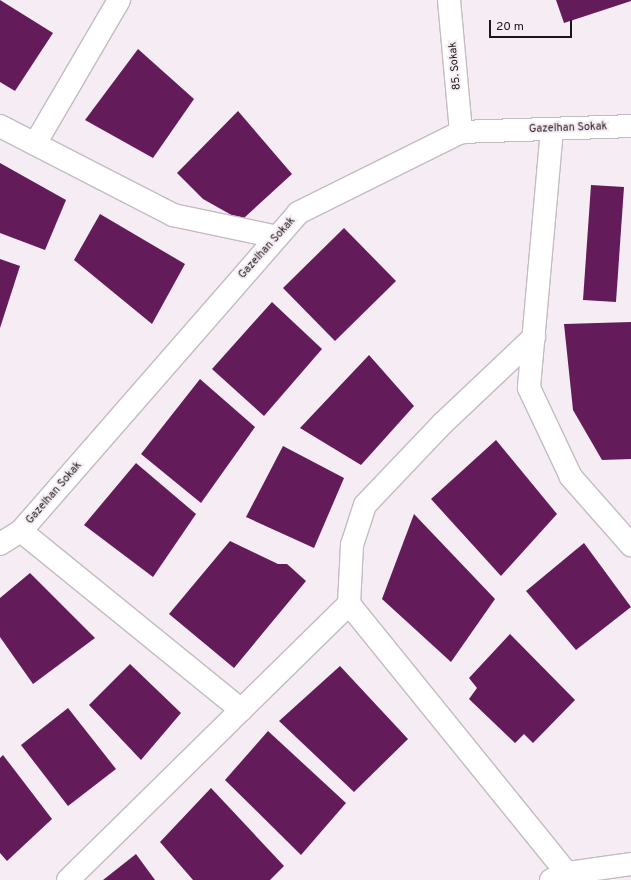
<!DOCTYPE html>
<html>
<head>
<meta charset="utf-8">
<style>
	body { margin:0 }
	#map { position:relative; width:631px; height:880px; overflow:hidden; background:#f6edf4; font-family:Overpass,sans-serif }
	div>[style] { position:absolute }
	.building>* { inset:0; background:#641b5a }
	.roads { filter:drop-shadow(1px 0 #c4bbc2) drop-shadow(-1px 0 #c4bbc2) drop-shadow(0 1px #c4bbc2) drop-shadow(0 -1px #c4bbc2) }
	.minor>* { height:22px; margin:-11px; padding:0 11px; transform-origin:11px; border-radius:11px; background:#fff }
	span { translate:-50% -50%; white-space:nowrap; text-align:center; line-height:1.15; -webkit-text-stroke:4px #f6edf4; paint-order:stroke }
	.street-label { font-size:11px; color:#1a171a }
	.scale { position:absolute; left:489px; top:20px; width:83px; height:18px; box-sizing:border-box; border:2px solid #1a171a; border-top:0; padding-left:5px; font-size:12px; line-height:14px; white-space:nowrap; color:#1a171a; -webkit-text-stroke:3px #f6edf4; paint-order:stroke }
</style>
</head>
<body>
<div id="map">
	<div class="building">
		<i style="clip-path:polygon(0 0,53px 33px,15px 91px,0 82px)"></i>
		<i style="clip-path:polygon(556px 0,631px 0,631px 1px,564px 23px)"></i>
		<i style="clip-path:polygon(138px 49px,194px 99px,153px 158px,85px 120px)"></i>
		<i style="clip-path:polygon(238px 111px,292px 174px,244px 218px,235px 217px,203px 199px,177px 173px)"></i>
		<i style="clip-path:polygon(0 163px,66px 200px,45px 250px,0 233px)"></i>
		<i style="clip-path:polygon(591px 185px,624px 187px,616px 302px,583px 300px)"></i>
		<i style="clip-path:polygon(100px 214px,185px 264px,152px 324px,74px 260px)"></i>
		<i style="clip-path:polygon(344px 228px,396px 281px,335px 341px,283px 288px)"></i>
		<i style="clip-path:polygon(0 259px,20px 266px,0 328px)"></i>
		<i style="clip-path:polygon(272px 302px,322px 349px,264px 416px,212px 369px)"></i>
		<i style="clip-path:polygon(631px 322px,631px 459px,602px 460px,573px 410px,564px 324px)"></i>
		<i style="clip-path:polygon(369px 355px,414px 406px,361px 465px,300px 428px)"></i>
		<i style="clip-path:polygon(200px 379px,255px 427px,201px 503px,141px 454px)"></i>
		<i style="clip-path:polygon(496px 440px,557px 514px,501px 576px,431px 499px)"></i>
		<i style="clip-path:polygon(283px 446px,344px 478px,314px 548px,246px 517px)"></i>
		<i style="clip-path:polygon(136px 463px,196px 514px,153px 577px,84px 525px)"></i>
		<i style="clip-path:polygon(414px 514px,495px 599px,451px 662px,382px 599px)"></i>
		<i style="clip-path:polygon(230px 541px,278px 564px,287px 564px,306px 581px,234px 668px,169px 614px)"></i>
		<i style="clip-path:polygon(584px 543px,631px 607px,576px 650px,526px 591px)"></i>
		<i style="clip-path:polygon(30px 573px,95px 638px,33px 684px,0 637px,0 598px)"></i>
		<i style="clip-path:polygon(510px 634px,575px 700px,533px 743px,524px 734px,515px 743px,469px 699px,477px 688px,469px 678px)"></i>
		<i style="clip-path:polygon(130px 664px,181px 713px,141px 760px,89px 705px)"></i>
		<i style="clip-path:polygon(340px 666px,408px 739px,354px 792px,279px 721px)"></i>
		<i style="clip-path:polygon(68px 708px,116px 769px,68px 806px,21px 745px)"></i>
		<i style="clip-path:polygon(268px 731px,346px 803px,301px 855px,225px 780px)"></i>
		<i style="clip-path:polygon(3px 755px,52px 819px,7px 861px,0 853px,0 758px)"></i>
		<i style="clip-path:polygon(211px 788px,284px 866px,270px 880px,193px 880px,160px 842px)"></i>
		<i style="clip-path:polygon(136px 854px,155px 880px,103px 880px)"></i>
	</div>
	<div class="roads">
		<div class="minor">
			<i style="left:449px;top:0;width:133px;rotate:84.8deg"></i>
			<i style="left:0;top:126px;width:195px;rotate:27.2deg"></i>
			<i style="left:173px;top:215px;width:106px;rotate:11.9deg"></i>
			<i style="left:552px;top:129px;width:260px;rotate:95.1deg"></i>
			<i style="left:529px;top:388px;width:98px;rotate:64.7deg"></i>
			<i style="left:571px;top:477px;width:91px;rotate:48.6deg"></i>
			<i style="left:35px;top:144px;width:167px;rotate:-59.7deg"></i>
			<i style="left:534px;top:337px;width:125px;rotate:136.6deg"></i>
			<i style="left:443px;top:423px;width:113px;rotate:133.6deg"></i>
			<i style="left:365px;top:505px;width:42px;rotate:108deg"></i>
			<i style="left:352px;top:545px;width:59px;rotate:92.9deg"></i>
			<i style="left:349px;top:604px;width:346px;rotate:51deg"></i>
			<i style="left:21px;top:531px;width:284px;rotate:39.1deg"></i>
			<i style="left:0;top:544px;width:25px;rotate:-32deg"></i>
			<i style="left:21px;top:531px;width:422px;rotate:-48.9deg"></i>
			<i style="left:298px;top:213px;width:182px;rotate:-26.4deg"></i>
			<i style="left:461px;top:132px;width:170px;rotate:-2deg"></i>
			<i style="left:68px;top:880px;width:394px;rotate:-44.5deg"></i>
			<i style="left:551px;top:880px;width:17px;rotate:-24deg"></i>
			<i style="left:567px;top:873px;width:65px;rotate:-8deg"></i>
		</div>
	</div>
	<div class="street-label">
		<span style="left:455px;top:66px;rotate:-95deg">85. Sokak</span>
		<span style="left:568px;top:128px;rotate:-2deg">Gazelhan Sokak</span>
		<span style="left:267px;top:248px;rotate:-48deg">Gazelhan Sokak</span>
		<span style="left:54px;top:493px;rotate:-49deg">Gazelhan Sokak</span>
	</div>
	<div class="scale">20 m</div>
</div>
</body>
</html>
